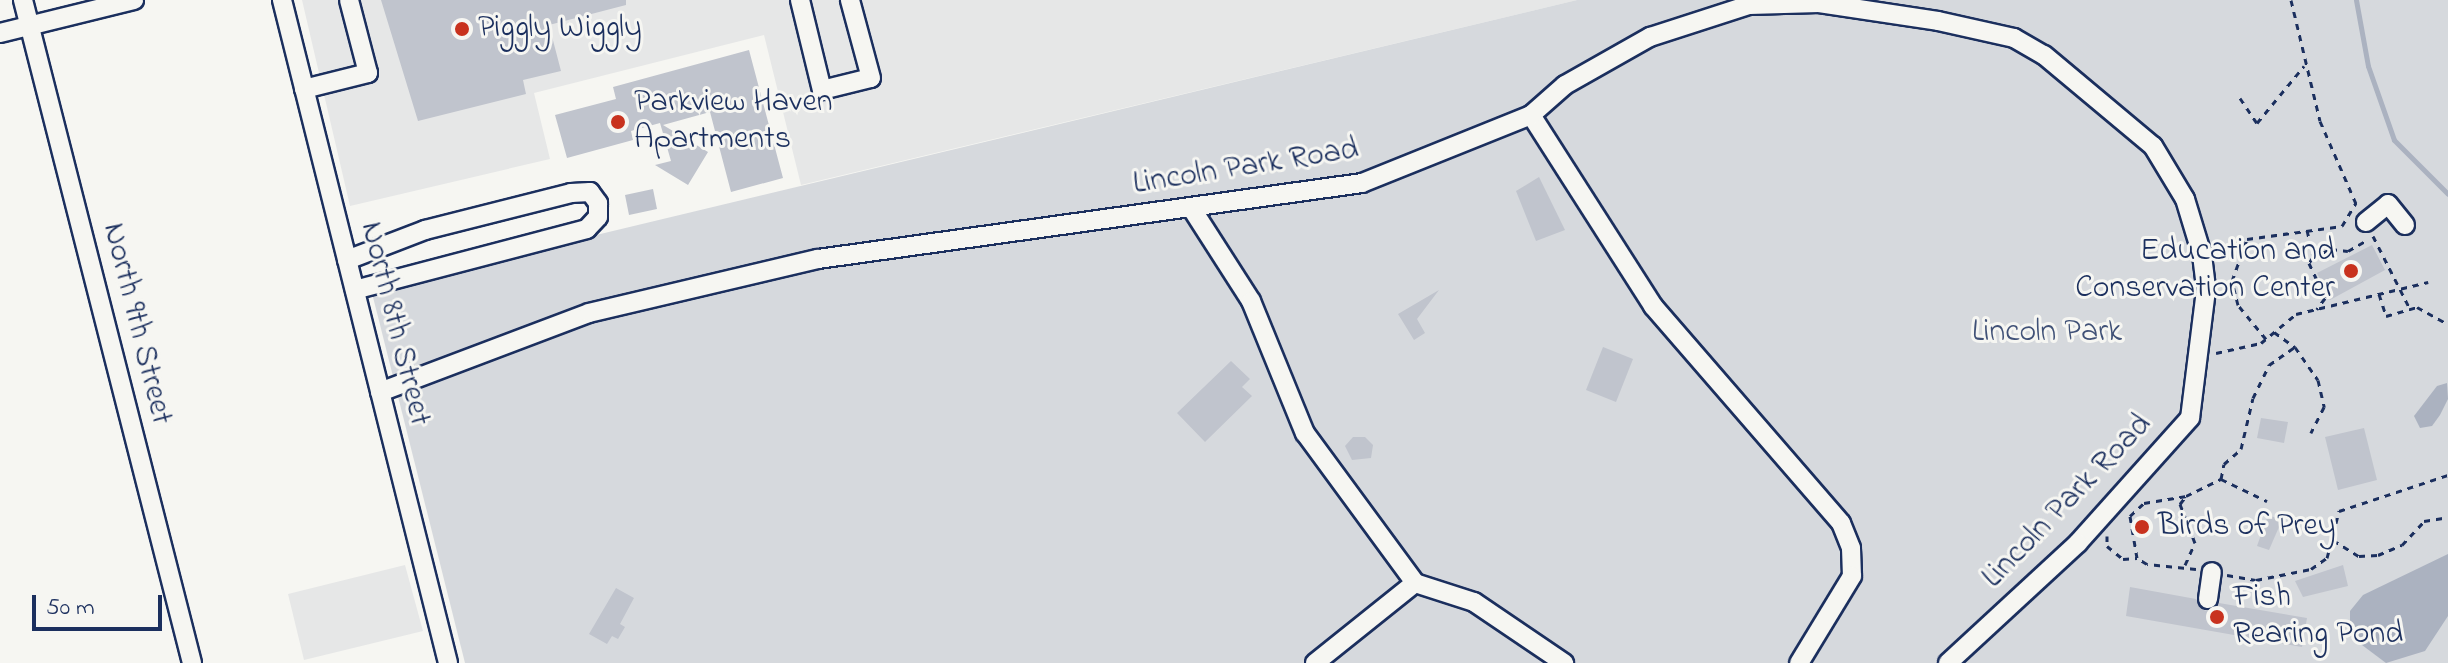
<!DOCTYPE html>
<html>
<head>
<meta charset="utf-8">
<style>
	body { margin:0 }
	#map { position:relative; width:2448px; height:663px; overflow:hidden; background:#f6f6f2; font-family:"Indie Flower",sans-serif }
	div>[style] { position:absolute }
	.built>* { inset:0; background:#e6e7e7 }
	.green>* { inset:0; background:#d6d9dd }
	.water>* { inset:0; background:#abb2c0 }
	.stream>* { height:5px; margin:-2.5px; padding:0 2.5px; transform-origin:2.5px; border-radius:2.5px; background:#abb2c0 }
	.building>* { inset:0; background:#c0c4cd }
	.path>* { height:3px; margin-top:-1.5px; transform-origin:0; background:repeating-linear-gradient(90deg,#1b2f5e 0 6px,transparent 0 12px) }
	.roads { filter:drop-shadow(2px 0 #1b2f5e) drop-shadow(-2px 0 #1b2f5e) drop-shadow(0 2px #1b2f5e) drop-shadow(0 -2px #1b2f5e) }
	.minor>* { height:18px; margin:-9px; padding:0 9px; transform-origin:9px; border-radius:9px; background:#f6f6f2 }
	.dots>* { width:22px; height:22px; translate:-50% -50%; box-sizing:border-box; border:4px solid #f6f6f2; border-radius:50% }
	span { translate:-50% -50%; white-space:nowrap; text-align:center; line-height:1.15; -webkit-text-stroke:6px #f6f6f2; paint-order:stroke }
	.poi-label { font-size:32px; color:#1b2f5e }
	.left { translate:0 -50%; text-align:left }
	.right { translate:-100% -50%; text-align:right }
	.street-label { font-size:32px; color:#1b2f5e }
	.park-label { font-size:32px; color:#405177 }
	.scale { position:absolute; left:32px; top:595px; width:130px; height:36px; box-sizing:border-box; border:4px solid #1b2f5e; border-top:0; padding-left:10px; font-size:24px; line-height:28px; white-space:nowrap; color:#1b2f5e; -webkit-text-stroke:6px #f6f6f2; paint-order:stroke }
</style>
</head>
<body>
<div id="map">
	<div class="built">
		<i style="clip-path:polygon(302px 0,1577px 0,801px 185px,764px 35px,534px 93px,550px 159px,350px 206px)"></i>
		<i style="clip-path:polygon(405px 565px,423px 631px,304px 660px,288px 594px)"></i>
	</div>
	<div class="green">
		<i style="clip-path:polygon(1577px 0,2448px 0,2448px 663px,465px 663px,371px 289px)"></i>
	</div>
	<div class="water">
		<i style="clip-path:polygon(2447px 383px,2448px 399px,2440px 415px,2432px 426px,2420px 428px,2414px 416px,2437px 386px)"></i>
		<i style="clip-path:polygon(2448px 554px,2448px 616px,2425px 651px,2386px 663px,2350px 636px,2350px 611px,2363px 595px)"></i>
	</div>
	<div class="stream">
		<i style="left:2356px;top:0;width:67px;rotate:79.7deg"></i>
		<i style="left:2368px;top:66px;width:78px;rotate:70.6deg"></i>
		<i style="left:2394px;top:140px;width:76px;rotate:45deg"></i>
	</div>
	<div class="building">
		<i style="clip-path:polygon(381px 0,626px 0,626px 5px,549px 25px,561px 71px,523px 80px,526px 94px,418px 121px)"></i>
		<i style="clip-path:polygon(749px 50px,783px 178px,731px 192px,710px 112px,663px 125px,708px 152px,688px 185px,655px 165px,671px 161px,660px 123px,631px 131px,633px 140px,567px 158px,555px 115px,616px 99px,613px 87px)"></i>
		<i style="clip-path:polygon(1539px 177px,1565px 230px,1536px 241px,1516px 191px)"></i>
		<i style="clip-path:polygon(653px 189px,657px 209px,629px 215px,625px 195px)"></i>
		<i style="clip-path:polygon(2372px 245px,2385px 270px,2330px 300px,2317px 273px)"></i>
		<i style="clip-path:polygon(1439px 290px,1417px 319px,1425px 333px,1414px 340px,1398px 314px)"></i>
		<i style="clip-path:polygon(1603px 347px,1633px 359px,1616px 402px,1586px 390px)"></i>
		<i style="clip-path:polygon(1231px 361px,1250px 379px,1242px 387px,1252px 396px,1205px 442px,1177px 413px)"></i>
		<i style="clip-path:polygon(2261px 418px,2288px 422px,2284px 443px,2257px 438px)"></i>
		<i style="clip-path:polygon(2364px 428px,2377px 480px,2338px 490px,2325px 437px)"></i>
		<i style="clip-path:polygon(1353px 437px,1365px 437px,1373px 445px,1371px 458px,1352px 460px,1345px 446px)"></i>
		<i style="clip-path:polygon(2268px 515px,2282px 520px,2269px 550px,2257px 546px)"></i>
		<i style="clip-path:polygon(2343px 565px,2348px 586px,2303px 597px,2295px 581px)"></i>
		<i style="clip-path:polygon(2130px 587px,2196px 599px,2205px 611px,2219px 603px,2307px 618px,2302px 647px,2126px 616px)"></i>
		<i style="clip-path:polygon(616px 588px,634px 598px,620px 624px,625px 627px,618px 639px,612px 636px,607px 644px,589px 634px)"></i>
	</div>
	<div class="path">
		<i style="left:2291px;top:0;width:124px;rotate:76.5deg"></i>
		<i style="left:2320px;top:121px;width:95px;rotate:66.4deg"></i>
		<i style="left:2240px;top:98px;width:30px;rotate:56deg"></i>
		<i style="left:2257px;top:123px;width:74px;rotate:-50.5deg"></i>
		<i style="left:2307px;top:230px;width:28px;rotate:77deg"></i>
		<i style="left:2313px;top:257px;width:20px;rotate:-24deg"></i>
		<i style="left:2331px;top:249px;width:17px;rotate:7deg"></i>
		<i style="left:2348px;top:251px;width:20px;rotate:-30deg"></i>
		<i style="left:2373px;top:236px;width:82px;rotate:63.1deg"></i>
		<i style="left:2313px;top:257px;width:7px;rotate:124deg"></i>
		<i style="left:2309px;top:263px;width:38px;rotate:65deg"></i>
		<i style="left:2325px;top:298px;width:14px;rotate:126deg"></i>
		<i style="left:2379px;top:294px;width:23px;rotate:72deg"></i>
		<i style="left:2386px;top:316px;width:32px;rotate:-16deg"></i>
		<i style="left:2417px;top:307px;width:35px;rotate:29deg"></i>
		<i style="left:2274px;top:332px;width:26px;rotate:36deg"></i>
		<i style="left:2295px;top:347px;width:40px;rotate:55.1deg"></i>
		<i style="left:2318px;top:380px;width:28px;rotate:77deg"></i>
		<i style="left:2324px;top:407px;width:29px;rotate:117deg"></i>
		<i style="left:2266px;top:339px;width:44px;rotate:-129.5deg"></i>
		<i style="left:2238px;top:305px;width:25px;rotate:-104deg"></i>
		<i style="left:2232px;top:281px;width:45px;rotate:-70.3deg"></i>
		<i style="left:2247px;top:239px;width:96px;rotate:-7.8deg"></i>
		<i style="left:2342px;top:226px;width:27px;rotate:-59deg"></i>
		<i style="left:2216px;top:353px;width:46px;rotate:-12.5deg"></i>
		<i style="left:2261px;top:343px;width:45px;rotate:-39.6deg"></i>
		<i style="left:2296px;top:314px;width:136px;rotate:-13.6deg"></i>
		<i style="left:2221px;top:479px;width:51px;rotate:25.6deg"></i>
		<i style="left:2107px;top:536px;width:10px;rotate:90deg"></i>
		<i style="left:2107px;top:546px;width:21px;rotate:39deg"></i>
		<i style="left:2123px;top:559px;width:14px;rotate:-4deg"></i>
		<i style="left:2333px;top:540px;width:31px;rotate:32deg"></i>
		<i style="left:2359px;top:556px;width:19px;rotate:-3deg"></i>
		<i style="left:2378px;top:555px;width:26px;rotate:-23deg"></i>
		<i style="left:2402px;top:545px;width:33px;rotate:-47deg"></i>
		<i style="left:2424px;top:521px;width:24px;rotate:-9deg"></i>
		<i style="left:2185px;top:565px;width:24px;rotate:-66deg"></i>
		<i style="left:2195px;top:543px;width:42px;rotate:-111deg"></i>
		<i style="left:2180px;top:504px;width:10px;rotate:-53deg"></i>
		<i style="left:2196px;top:569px;width:49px;rotate:-174.2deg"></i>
		<i style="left:2147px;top:564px;width:12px;rotate:-149deg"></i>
		<i style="left:2137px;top:558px;width:43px;rotate:-99.5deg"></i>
		<i style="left:2130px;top:516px;width:19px;rotate:-43deg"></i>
		<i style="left:2144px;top:503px;width:43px;rotate:-9.5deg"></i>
		<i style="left:2186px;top:496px;width:39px;rotate:-26deg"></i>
		<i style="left:2221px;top:479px;width:15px;rotate:-79deg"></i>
		<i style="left:2224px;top:464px;width:23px;rotate:-41deg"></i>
		<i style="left:2241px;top:449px;width:52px;rotate:-76.8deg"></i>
		<i style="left:2253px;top:398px;width:37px;rotate:-64deg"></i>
		<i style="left:2269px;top:365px;width:32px;rotate:-35deg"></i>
		<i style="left:2227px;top:575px;width:29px;rotate:10deg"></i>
		<i style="left:2256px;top:580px;width:56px;rotate:-11.3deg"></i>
		<i style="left:2311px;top:569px;width:19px;rotate:-35deg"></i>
		<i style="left:2327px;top:558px;width:49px;rotate:-75.7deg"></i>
		<i style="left:2339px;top:511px;width:115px;rotate:-18.3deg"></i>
	</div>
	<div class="roads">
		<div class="minor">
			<i style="left:23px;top:0;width:684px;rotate:75.7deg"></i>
			<i style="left:282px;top:0;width:683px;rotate:75.94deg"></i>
			<i style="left:800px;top:0;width:93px;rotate:76.3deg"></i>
			<i style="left:822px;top:90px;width:50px;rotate:-13.8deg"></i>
			<i style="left:871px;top:78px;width:81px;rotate:-105.1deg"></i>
			<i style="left:0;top:33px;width:138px;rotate:-13.8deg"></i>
			<i style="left:304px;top:89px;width:66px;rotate:-14deg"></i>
			<i style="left:368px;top:73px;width:75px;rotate:-104.6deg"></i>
			<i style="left:1531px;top:115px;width:227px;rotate:57.4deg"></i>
			<i style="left:1653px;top:306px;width:287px;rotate:49.1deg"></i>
			<i style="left:1841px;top:523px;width:27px;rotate:68deg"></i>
			<i style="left:1851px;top:548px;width:28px;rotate:88deg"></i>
			<i style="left:1852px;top:576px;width:102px;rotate:121.3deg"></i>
			<i style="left:1192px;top:209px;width:109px;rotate:57.3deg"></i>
			<i style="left:1251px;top:301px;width:143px;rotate:67.8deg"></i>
			<i style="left:1305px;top:433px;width:186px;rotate:53.7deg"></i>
			<i style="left:2366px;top:222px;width:28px;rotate:-39deg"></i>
			<i style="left:2388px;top:204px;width:27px;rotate:51deg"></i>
			<i style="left:347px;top:260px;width:84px;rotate:-21deg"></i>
			<i style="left:425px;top:230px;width:151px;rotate:-14.2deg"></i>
			<i style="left:571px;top:193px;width:19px;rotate:-3deg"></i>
			<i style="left:590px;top:192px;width:14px;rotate:54deg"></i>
			<i style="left:598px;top:203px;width:14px;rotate:90deg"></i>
			<i style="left:598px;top:217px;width:16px;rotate:133deg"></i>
			<i style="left:587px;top:229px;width:240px;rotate:165.3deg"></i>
			<i style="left:380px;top:392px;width:223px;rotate:-20.7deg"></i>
			<i style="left:589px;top:313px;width:235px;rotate:-13.3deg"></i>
			<i style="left:818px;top:259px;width:549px;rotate:-7.95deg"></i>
			<i style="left:1362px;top:183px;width:182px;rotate:-21.9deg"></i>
			<i style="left:1531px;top:115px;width:45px;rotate:-41.4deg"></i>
			<i style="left:1565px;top:85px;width:98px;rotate:-29.5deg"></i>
			<i style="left:1650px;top:37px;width:104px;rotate:-17.9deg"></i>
			<i style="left:1749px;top:5px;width:70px;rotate:-1.6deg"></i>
			<i style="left:1819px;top:3px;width:120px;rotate:8.6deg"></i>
			<i style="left:1938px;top:21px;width:78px;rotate:12.6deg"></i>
			<i style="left:2014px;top:38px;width:34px;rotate:30deg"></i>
			<i style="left:2044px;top:55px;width:142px;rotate:39.9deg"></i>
			<i style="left:2153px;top:146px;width:62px;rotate:58.9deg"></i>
			<i style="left:2185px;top:199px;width:59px;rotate:73.1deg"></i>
			<i style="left:2202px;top:255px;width:35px;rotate:83deg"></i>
			<i style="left:2206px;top:290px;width:129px;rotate:97.1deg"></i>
			<i style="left:2190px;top:418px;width:168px;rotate:131.9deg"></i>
			<i style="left:2078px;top:543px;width:177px;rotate:137.3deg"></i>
			<i style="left:2208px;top:599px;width:27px;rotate:-82deg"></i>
			<i style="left:1315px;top:663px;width:128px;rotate:-38.7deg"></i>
			<i style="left:1415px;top:583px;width:62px;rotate:17.9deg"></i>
			<i style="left:1474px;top:602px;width:109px;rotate:34.1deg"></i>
		</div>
	</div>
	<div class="dots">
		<i style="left:462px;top:29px;background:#c8321e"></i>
		<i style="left:618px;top:122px;background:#c8321e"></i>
		<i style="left:2351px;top:271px;background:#c8321e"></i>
		<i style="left:2142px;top:527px;background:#c8321e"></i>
		<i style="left:2217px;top:617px;background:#c8321e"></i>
	</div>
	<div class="poi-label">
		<span class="left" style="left:478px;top:29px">Piggly Wiggly</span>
		<span class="left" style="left:634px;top:122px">Parkview Haven<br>Apartments</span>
		<span class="right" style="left:2335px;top:271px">Education and<br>Conservation Center</span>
		<span class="left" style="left:2158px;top:527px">Birds of Prey</span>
		<span class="left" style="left:2233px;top:617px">Fish<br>Rearing Pond</span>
	</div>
	<div class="street-label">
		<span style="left:1246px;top:168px;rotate:-9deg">Lincoln Park Road</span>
		<span style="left:136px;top:324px;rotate:76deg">North 9th Street</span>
		<span style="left:394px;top:324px;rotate:76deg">North 8th Street</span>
		<span style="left:2068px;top:502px;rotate:-46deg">Lincoln Park Road</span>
	</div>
	<div class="park-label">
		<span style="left:2047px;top:333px">Lincoln Park</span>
	</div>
	<div class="scale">50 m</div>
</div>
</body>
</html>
